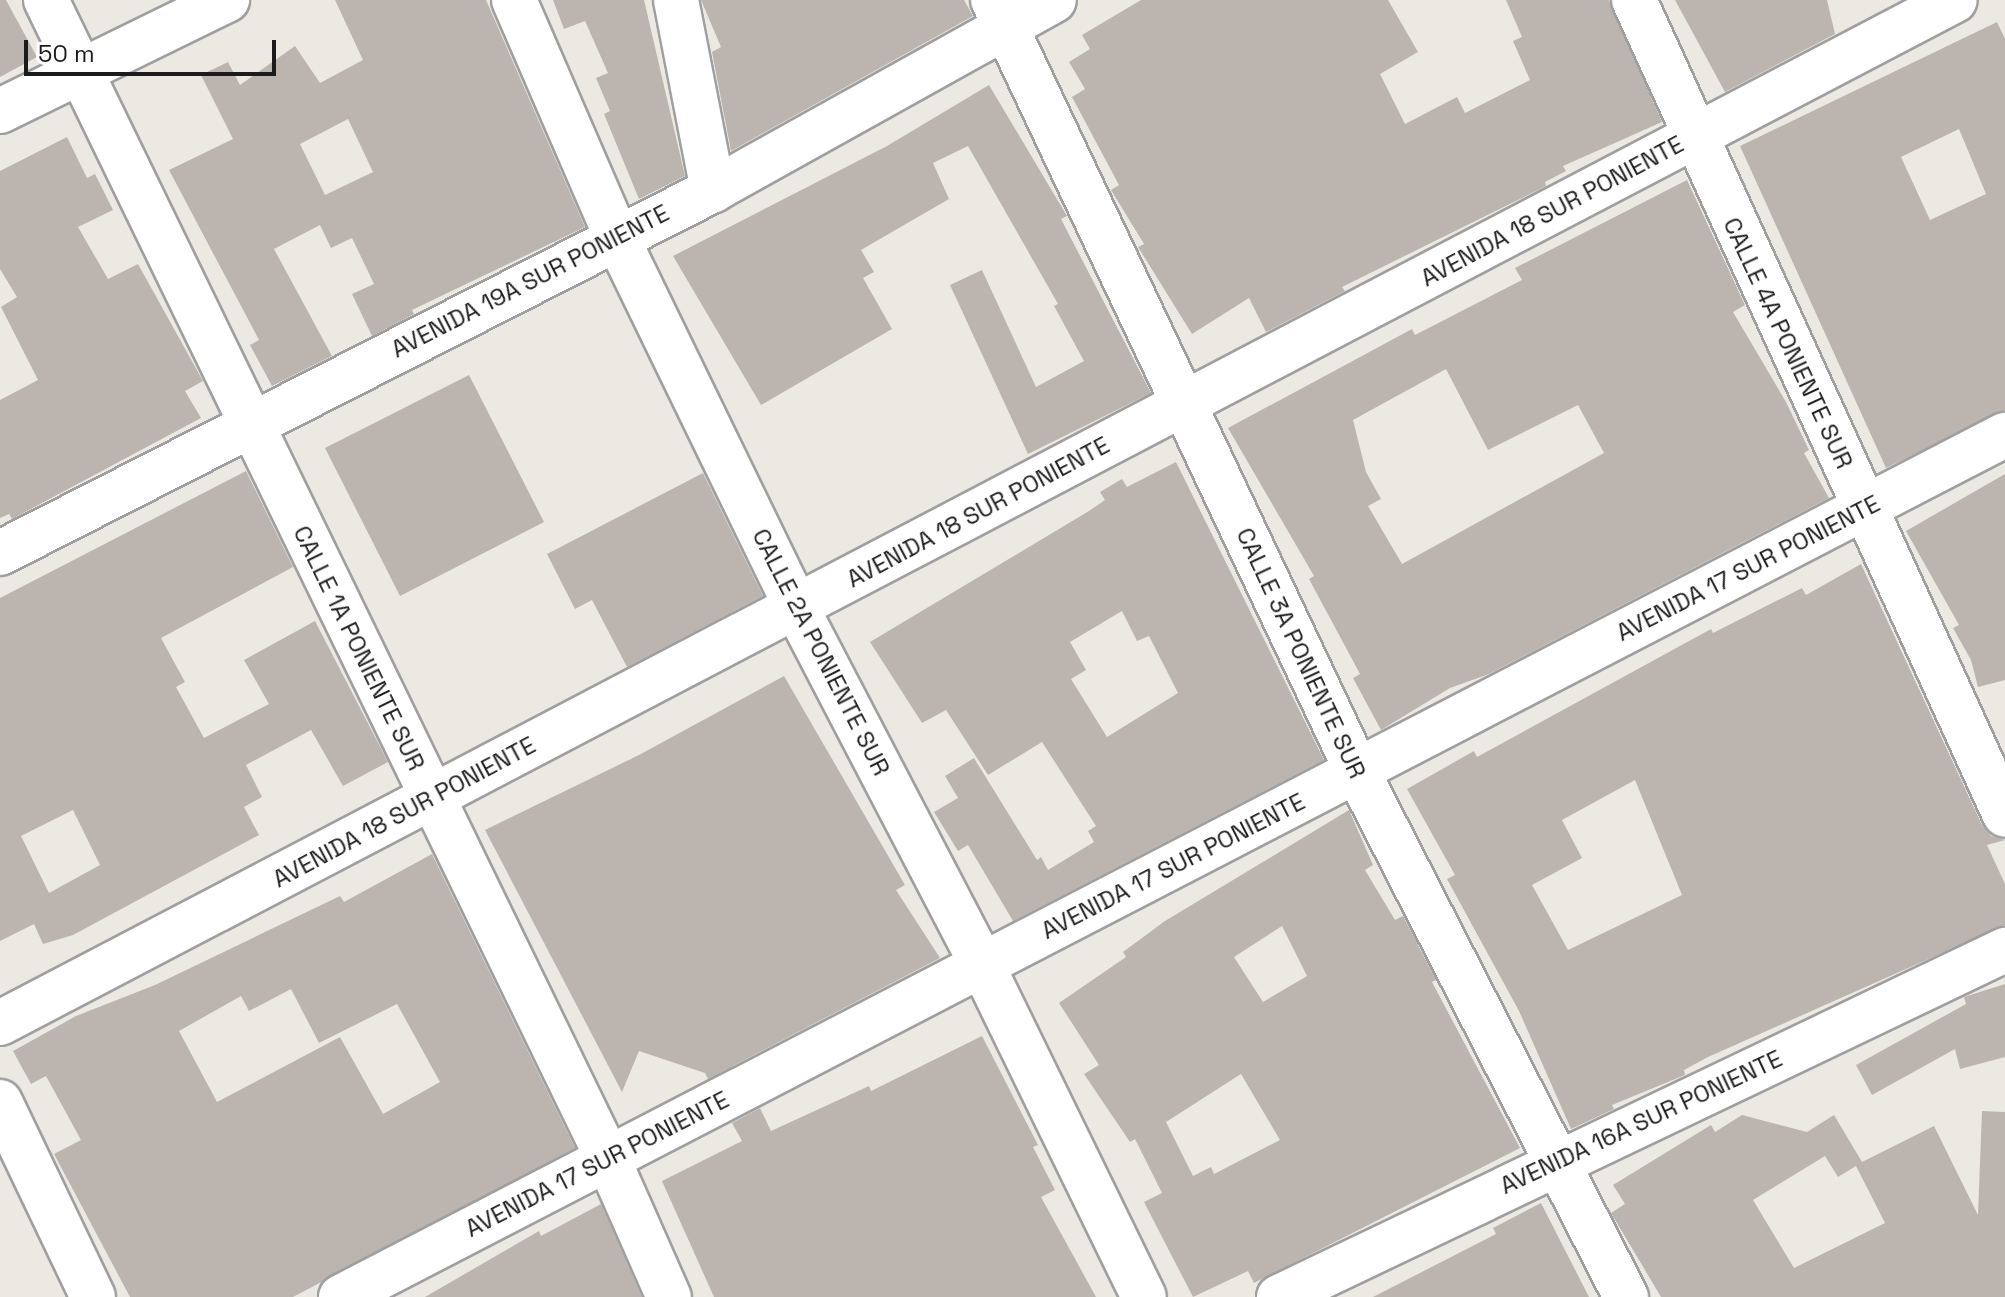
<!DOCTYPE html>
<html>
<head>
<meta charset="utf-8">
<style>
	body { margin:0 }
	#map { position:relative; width:2005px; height:1297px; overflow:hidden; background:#ece9e2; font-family:"Space Grotesk",sans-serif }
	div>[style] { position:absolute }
	.building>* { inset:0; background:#bcb5af }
	.roads { filter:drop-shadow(2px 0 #9f9f9f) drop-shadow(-2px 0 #9f9f9f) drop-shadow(0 2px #9f9f9f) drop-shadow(0 -2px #9f9f9f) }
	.minor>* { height:44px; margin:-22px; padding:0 22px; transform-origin:22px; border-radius:22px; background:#fff }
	span { translate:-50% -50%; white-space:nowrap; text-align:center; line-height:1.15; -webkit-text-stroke:6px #fff; paint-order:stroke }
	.street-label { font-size:24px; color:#1b1b1b }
	.scale { position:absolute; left:24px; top:40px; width:252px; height:36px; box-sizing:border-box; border:4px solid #1b1b1b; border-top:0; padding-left:10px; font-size:24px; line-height:28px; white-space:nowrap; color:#1b1b1b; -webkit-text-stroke:6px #fff; paint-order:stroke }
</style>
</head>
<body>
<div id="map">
	<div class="building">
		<i style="clip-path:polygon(0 0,6px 0,37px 57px,0 77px)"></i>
		<i style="clip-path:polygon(evenodd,335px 0,486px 0,585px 227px,412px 310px,414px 314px,372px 336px,352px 294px,374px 284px,352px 238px,331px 248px,320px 225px,274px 249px,332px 356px,272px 386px,250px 345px,259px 340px,169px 170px,233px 139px,201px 75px,228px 62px,240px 85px,295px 46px,320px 83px,363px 60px,335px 0,348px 119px,373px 172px,325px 195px,300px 144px,348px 119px)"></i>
		<i style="clip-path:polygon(553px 0,644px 0,685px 176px,639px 199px,604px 114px,610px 111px,596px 78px,608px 73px,585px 21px,564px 29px)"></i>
		<i style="clip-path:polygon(701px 0,964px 0,973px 16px,731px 151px,712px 52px,721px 47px)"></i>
		<i style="clip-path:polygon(1141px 0,1388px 0,1418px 52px,1380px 74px,1405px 124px,1457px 97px,1465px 113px,1530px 80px,1513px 41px,1522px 37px,1506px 0,1609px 0,1662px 122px,1563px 166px,1566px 171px,1545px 182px,1546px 186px,1342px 287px,1345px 291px,1266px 332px,1249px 298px,1192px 334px,1138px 247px,1144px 244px,1111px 190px,1119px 185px,1072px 97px,1085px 89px,1069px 62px,1090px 49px,1082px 35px)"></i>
		<i style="clip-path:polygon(1675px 0,1827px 0,1835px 34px,1725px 92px)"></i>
		<i style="clip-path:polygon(evenodd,1997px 22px,2005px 39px,2005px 410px,1886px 468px,1740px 146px,1997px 22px,1959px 129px,1986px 194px,1930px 220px,1901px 157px,1959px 129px)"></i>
		<i style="clip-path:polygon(989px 85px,1067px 216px,1061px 219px,1151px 393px,1028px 454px,950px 285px,982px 270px,1036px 387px,1084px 361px,1054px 306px,1058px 304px,968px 146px,933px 163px,949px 199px,861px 250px,874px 272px,863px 278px,892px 329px,761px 405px,673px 256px,887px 146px)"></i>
		<i style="clip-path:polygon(67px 137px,87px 178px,95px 174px,113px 210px,78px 227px,108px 279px,138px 264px,203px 381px,185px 391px,201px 418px,12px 519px,9px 514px,0 518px,0 400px,38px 380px,1px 307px,17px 297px,0 269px,0 171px)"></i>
		<i style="clip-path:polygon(evenodd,1687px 180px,1745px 305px,1733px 312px,1786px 402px,1809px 450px,1804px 453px,1829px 498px,1489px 674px,1450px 688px,1381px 730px,1353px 678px,1360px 674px,1309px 579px,1314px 576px,1228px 428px,1412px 329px,1415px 335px,1522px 280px,1515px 268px,1687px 180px,1446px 369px,1488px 450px,1578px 405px,1604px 453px,1402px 564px,1368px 506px,1381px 499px,1366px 472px,1353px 420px,1446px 369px)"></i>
		<i style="clip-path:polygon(469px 375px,544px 522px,400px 596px,325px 448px)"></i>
		<i style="clip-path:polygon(evenodd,1176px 462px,1324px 760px,1013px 921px,968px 845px,958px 851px,934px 812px,958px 798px,945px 776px,974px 758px,1037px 860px,1041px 857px,1048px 870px,1094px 842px,1088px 831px,1096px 826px,1042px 742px,988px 775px,946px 710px,922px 723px,870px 642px,1089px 511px,1105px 500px,1100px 492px,1122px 479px,1127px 487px,1176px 462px,1122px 611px,1137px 641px,1149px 636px,1178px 693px,1107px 737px,1071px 679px,1086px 670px,1070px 642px,1122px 611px)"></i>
		<i style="clip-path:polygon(evenodd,246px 471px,293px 567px,161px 638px,185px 682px,176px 687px,204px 738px,269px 704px,244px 660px,315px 621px,388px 762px,343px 786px,311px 730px,246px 765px,262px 797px,244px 807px,259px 835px,73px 935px,43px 944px,34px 924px,0 941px,0 598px,246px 471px,73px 810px,100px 865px,49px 893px,21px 836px,73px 810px)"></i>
		<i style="clip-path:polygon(703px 473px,763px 596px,627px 667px,592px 600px,575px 609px,547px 554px)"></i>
		<i style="clip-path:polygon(2005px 474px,2005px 680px,1978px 687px,1971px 660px,1953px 628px,1959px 625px,1906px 531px)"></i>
		<i style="clip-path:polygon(evenodd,1861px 564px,1982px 825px,1991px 836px,2005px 840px,1987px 845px,2005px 884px,2005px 925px,1708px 1057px,1684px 1070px,1685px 1075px,1612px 1105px,1614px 1109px,1571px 1129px,1519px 1011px,1447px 879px,1455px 875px,1407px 789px,1474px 751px,1477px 757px,1711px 629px,1713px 633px,1802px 588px,1806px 595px,1861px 564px,1635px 780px,1682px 895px,1568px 950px,1532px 885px,1582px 858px,1562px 820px,1635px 780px)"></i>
		<i style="clip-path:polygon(784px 676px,905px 885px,896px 890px,940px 958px,708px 1079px,705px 1073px,639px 1051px,622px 1092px,485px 830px,639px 755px)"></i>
		<i style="clip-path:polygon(evenodd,1349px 810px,1373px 865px,1365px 870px,1395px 920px,1403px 916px,1436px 980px,1432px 982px,1520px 1148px,1254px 1283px,1248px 1271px,1193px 1297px,1144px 1202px,1162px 1193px,1135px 1139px,1130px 1142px,1084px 1074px,1099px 1065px,1059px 1003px,1126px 957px,1123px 952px,1165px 921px,1349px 810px,1282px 926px,1307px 976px,1263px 1002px,1234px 957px,1282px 926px,1349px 810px,1241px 1074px,1280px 1140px,1214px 1174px,1211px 1167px,1193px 1176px,1166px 1122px,1241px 1074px)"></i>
		<i style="clip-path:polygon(evenodd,432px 854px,575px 1148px,293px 1297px,130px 1297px,54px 1154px,81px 1140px,46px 1076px,31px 1084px,13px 1051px,76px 1016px,155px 985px,340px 896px,344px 902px,432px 854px,291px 989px,319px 1043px,397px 1004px,440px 1082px,383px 1114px,340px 1037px,217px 1102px,179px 1031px,241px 996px,249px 1011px,291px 989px)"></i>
		<i style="clip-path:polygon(2005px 984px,2005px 1057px,1960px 1069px,1955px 1049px,1872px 1095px,1856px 1065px,1966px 1004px,1964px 997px)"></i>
		<i style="clip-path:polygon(982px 1036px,1038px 1145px,1033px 1147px,1055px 1190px,1041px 1197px,1096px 1297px,714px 1297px,662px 1181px,742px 1141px,732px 1123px,760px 1108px,771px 1131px,869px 1086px,871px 1091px)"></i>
		<i style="clip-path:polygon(evenodd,1982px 1111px,2005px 1112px,2005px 1297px,1661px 1297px,1611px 1213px,1625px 1204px,1613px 1185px,1711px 1125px,1715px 1132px,1742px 1115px,1807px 1132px,1834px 1115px,1862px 1162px,1934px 1126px,1978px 1215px,1982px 1111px,1825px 1156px,1838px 1177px,1856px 1166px,1885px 1223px,1794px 1268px,1753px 1200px,1825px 1156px)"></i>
		<i style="clip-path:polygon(1541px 1203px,1589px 1297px,1373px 1297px,1496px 1234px,1493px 1228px)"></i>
		<i style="clip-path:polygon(601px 1204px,642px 1297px,425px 1297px,539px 1231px,541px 1236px)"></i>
	</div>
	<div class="roads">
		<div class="minor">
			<i style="left:46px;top:0;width:1288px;rotate:64.13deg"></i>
			<i style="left:608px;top:1159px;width:151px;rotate:66.2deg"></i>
			<i style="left:514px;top:0;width:259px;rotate:66.6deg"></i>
			<i style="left:617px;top:238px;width:410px;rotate:64.1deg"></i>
			<i style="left:796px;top:607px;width:403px;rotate:62.5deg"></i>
			<i style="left:982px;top:965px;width:369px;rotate:64deg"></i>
			<i style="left:676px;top:0;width:194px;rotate:79deg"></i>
			<i style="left:993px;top:0;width:853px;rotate:64.73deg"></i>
			<i style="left:1357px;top:771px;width:591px;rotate:62.91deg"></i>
			<i style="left:1634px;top:0;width:895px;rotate:65.52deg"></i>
			<i style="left:0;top:111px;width:253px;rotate:-26.1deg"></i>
			<i style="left:0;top:553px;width:800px;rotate:-26.98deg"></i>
			<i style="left:713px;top:190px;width:390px;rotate:-29.1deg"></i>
			<i style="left:0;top:1023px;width:2206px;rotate:-27.62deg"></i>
			<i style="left:0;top:1102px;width:216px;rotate:64.5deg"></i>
			<i style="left:341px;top:1297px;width:1874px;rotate:-27.39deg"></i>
			<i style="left:1279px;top:1297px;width:805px;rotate:-25.55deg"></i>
		</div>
	</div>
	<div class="street-label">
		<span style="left:1552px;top:211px;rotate:-28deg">AVENIDA 18 SUR PONIENTE</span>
		<span style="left:530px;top:281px;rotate:-27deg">AVENIDA 19A SUR PONIENTE</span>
		<span style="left:1788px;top:343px;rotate:65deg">CALLE 4A PONIENTE SUR</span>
		<span style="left:978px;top:512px;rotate:-28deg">AVENIDA 18 SUR PONIENTE</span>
		<span style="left:1748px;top:568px;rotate:-27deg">AVENIDA 17 SUR PONIENTE</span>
		<span style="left:359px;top:648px;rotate:64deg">CALLE 1A PONIENTE SUR</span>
		<span style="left:821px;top:652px;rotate:63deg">CALLE 2A PONIENTE SUR</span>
		<span style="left:1301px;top:653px;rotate:65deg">CALLE 3A PONIENTE SUR</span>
		<span style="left:404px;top:812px;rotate:-28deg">AVENIDA 18 SUR PONIENTE</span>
		<span style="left:1173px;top:866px;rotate:-27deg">AVENIDA 17 SUR PONIENTE</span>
		<span style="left:1641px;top:1122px;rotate:-25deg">AVENIDA 16A SUR PONIENTE</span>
		<span style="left:597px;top:1164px;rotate:-27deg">AVENIDA 17 SUR PONIENTE</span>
	</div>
	<div class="scale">50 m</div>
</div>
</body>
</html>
